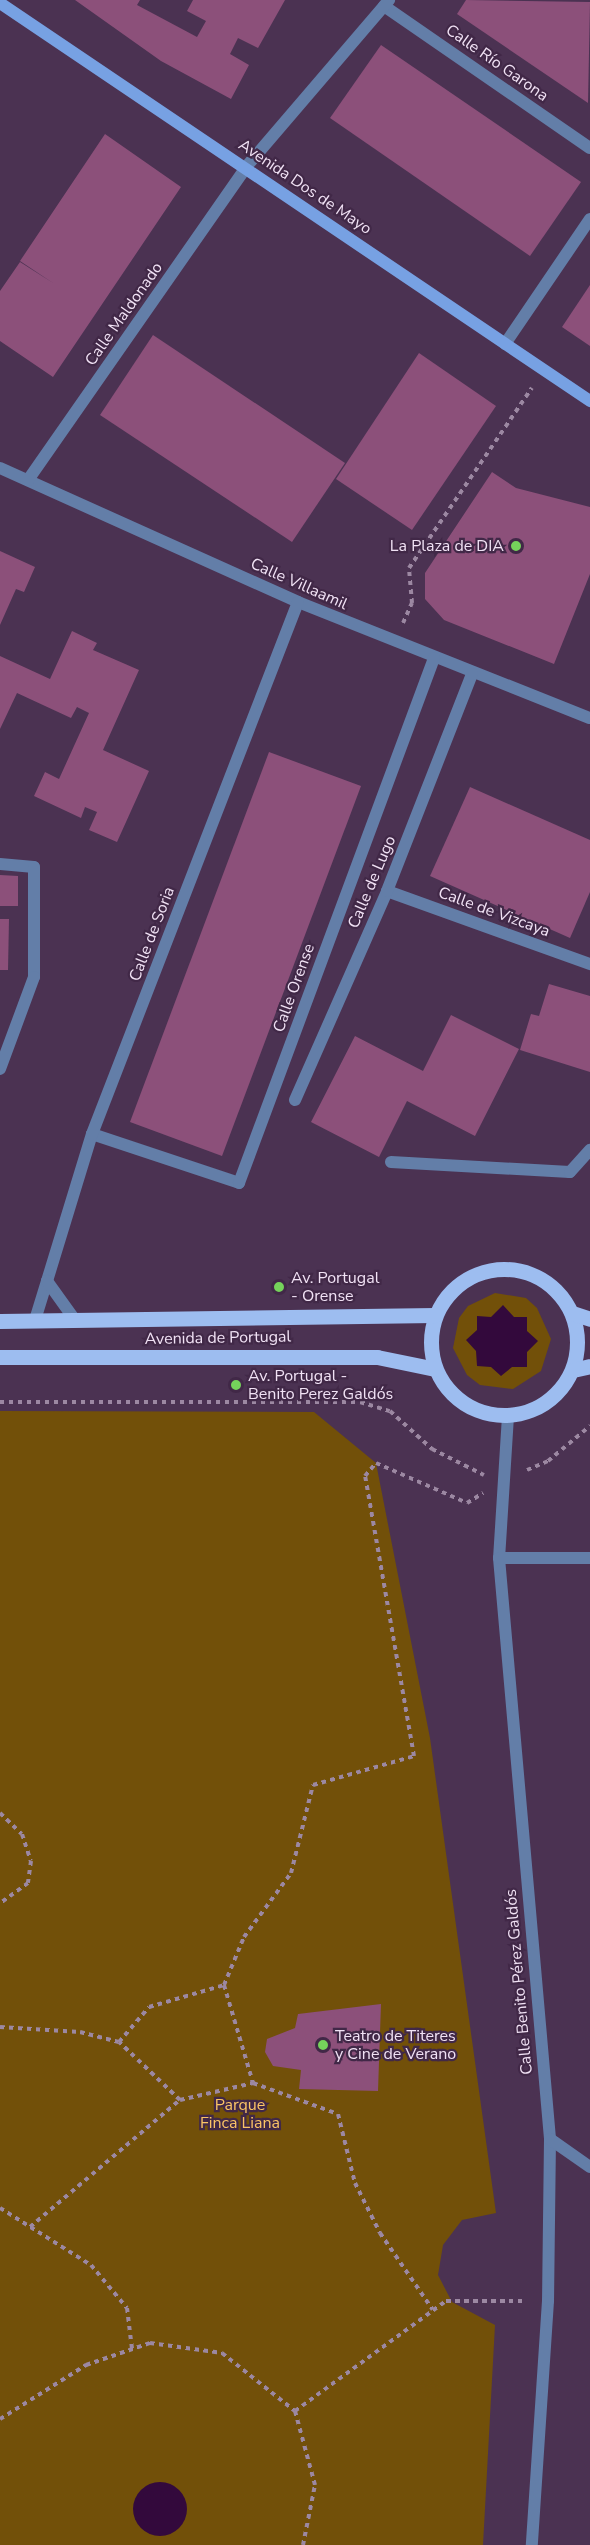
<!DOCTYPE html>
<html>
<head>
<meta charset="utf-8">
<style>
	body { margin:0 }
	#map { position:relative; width:590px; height:2545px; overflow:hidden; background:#4b3252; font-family:"Nunito Sans",sans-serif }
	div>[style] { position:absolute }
	.green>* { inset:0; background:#725009 }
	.water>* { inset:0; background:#33093c }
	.round { border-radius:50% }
	.building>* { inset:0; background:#8c507a }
	.path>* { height:4px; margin-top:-2px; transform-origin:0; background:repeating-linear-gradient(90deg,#9c88a2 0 4.5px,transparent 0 9px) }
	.street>* { height:12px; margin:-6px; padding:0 6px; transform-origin:6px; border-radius:6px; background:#637ea8 }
	.secondary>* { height:12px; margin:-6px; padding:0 6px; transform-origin:6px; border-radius:6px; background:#77a1e3 }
	.primary>* { height:15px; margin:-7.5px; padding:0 7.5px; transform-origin:7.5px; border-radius:7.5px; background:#9dbdf0 }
	.primary>.ring { margin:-7.5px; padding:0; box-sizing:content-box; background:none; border:15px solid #9dbdf0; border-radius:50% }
	.dots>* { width:16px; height:16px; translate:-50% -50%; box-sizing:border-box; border:3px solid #412847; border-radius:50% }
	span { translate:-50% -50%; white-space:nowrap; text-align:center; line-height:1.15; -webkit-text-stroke:4.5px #412847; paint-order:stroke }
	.street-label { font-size:16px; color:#f1e2f5 }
	.poi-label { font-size:16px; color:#f1e2f5 }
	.right { translate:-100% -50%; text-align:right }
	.left { translate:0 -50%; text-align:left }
	.park-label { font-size:16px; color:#fbc465 }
</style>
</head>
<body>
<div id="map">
	<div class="green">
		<i style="clip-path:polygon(495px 1293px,526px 1298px,537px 1308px,551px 1339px,541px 1371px,513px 1389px,480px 1385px,467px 1375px,453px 1348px,459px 1318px,468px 1306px)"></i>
		<i style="clip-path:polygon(0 1411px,314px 1412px,376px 1463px,430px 1738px,496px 2213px,462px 2220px,443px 2245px,438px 2275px,452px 2302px,495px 2325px,483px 2545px,0 2545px)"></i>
	</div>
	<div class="water">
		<i style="clip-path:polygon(503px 1305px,514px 1317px,527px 1317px,527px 1331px,538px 1341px,527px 1352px,527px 1367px,512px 1367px,501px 1376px,491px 1367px,477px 1366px,476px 1351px,466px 1340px,477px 1330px,477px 1316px,491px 1317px)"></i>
		<i class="round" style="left:133px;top:2482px;width:54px;height:54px"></i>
	</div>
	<div class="building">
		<i style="clip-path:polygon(75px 0,140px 0,137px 5px,197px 37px,206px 21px,187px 11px,193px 0,285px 0,258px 48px,238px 38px,230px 54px,249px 65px,231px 99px,161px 61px)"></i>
		<i style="clip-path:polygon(466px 0,590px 2px,588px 103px,457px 14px)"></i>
		<i style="clip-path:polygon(381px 45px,581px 182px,530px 256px,330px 118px)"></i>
		<i style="clip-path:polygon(105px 134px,181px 187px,53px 377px,0 341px,0 291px,20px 262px,53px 283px,20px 261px)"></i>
		<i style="clip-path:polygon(590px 285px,590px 346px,562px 327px)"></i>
		<i style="clip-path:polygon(153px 335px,345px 463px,292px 542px,100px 415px)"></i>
		<i style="clip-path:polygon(419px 353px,496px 406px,412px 530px,336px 479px)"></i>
		<i style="clip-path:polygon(492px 472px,516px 488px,590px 507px,590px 574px,554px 664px,444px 620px,425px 599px,425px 573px)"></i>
		<i style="clip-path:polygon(0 551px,35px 567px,24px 592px,16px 589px,0 625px)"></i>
		<i style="clip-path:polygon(72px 631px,97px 643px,93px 650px,139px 670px,103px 750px,149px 771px,117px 842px,89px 830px,97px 812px,85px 807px,81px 818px,34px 796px,45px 772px,59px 779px,89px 713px,77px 707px,71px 718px,17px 693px,0 729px,0 656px,50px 679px)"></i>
		<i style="clip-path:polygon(269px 752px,361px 786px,222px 1156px,130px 1122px)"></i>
		<i style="clip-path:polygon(470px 787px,590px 840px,590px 892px,570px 938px,430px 876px)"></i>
		<i style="clip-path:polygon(0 875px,18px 876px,18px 906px,0 906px)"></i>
		<i style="clip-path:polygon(0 919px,9px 919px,8px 970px,0 970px)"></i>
		<i style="clip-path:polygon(549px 984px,590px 996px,590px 1072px,520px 1050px,531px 1014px,539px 1016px)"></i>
		<i style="clip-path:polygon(451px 1015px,519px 1049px,475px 1136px,407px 1101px,379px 1157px,311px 1122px,355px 1036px,423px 1071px)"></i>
		<i style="clip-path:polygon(381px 2004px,378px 2091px,299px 2089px,301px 2070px,273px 2066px,265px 2052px,267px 2039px,295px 2028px,298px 2014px)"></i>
	</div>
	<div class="path">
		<i style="left:403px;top:623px;width:22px;rotate:-66deg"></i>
		<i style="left:412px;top:603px;width:35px;rotate:-95deg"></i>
		<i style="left:409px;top:568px;width:218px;rotate:-55.7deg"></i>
		<i style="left:0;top:1402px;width:360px"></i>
		<i style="left:360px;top:1402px;width:31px;rotate:17deg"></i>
		<i style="left:390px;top:1411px;width:57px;rotate:42.1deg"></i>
		<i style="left:432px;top:1449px;width:58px;rotate:26.6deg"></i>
		<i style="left:527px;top:1470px;width:23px;rotate:-23deg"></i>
		<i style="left:548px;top:1461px;width:55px;rotate:-39.8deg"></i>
		<i style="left:0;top:1813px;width:30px;rotate:44deg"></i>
		<i style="left:22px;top:1834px;width:28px;rotate:72deg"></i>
		<i style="left:31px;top:1861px;width:22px;rotate:98deg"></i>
		<i style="left:28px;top:1883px;width:34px;rotate:144deg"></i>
		<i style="left:224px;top:1985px;width:52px;rotate:-67.4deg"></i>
		<i style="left:244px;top:1937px;width:79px;rotate:-53.7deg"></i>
		<i style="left:291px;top:1873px;width:91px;rotate:-76deg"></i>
		<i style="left:313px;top:1785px;width:105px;rotate:-16deg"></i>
		<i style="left:414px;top:1756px;width:284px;rotate:-99.9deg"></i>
		<i style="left:365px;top:1476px;width:17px;rotate:-50deg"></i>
		<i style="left:376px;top:1463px;width:99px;rotate:23.7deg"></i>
		<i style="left:467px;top:1503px;width:19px;rotate:-32deg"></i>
		<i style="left:0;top:2027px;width:80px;rotate:3.6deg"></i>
		<i style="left:80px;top:2032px;width:40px;rotate:14.4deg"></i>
		<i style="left:180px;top:2100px;width:75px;rotate:-13.1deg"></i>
		<i style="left:0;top:2208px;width:107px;rotate:32.1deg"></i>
		<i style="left:91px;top:2265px;width:56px;rotate:50.1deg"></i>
		<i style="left:127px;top:2308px;width:41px;rotate:83deg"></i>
		<i style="left:30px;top:2227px;width:197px;rotate:-40.3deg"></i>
		<i style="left:180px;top:2100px;width:84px;rotate:-136.4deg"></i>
		<i style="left:119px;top:2042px;width:46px;rotate:-49.4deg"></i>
		<i style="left:149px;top:2007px;width:78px;rotate:-16.3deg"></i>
		<i style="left:224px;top:1985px;width:102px;rotate:73.5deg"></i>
		<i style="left:253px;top:2083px;width:90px;rotate:20deg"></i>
		<i style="left:338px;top:2114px;width:71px;rotate:76.2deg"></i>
		<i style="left:355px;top:2183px;width:56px;rotate:63.4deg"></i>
		<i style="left:380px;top:2233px;width:93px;rotate:55.5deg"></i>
		<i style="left:0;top:2419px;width:102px;rotate:-32.1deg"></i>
		<i style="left:86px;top:2365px;width:68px;rotate:-19deg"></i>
		<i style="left:150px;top:2343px;width:73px;rotate:7.9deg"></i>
		<i style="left:222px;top:2353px;width:93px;rotate:38.5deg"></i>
		<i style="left:303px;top:2545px;width:61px;rotate:-78.7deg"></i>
		<i style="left:315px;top:2485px;width:77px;rotate:-105.1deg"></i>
		<i style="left:295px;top:2411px;width:187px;rotate:-36.1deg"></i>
		<i style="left:446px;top:2301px;width:80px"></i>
	</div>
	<div class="street">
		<i style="left:384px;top:6px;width:250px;rotate:34.6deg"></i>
		<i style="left:505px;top:344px;width:151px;rotate:-55.8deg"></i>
		<i style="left:0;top:468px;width:327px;rotate:24.2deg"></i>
		<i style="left:298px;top:602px;width:314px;rotate:21.7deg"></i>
		<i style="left:28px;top:480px;width:381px;rotate:-55.1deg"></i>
		<i style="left:246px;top:167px;width:220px;rotate:-49.4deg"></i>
		<i style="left:0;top:864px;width:34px;rotate:5deg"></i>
		<i style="left:34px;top:867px;width:110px;rotate:90deg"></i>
		<i style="left:34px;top:977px;width:98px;rotate:110.3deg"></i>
		<i style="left:387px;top:891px;width:216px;rotate:19.8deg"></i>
		<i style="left:295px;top:1100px;width:228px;rotate:-66.2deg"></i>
		<i style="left:387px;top:891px;width:233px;rotate:-68.6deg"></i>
		<i style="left:92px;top:1134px;width:155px;rotate:18.4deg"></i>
		<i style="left:239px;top:1183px;width:560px;rotate:-69.62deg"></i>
		<i style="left:391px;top:1162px;width:179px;rotate:3.2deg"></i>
		<i style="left:570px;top:1172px;width:30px;rotate:-48deg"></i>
		<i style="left:47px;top:1281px;width:154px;rotate:-73deg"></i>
		<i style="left:92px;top:1134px;width:570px;rotate:-68.83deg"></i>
		<i style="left:35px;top:1320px;width:41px;rotate:-72.9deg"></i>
		<i style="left:47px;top:1281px;width:48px;rotate:54.3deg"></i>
		<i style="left:508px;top:1416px;width:142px;rotate:93.6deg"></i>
		<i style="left:499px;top:1558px;width:583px;rotate:84.98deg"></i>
		<i style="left:550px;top:2139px;width:162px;rotate:90.7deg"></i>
		<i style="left:548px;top:2301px;width:245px;rotate:93.8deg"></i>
		<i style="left:499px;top:1558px;width:91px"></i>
		<i style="left:550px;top:2139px;width:49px;rotate:35deg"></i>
	</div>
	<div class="secondary">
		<i style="left:0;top:3px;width:712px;rotate:34deg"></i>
	</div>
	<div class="primary">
		<i class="ring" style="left:431px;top:1269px;width:131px;height:131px"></i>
		<i style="left:572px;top:1313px;width:19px;rotate:18deg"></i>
		<i style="left:0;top:1321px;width:435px;rotate:-0.8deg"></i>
		<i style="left:0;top:1357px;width:377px"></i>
		<i style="left:377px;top:1357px;width:59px;rotate:11.7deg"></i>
		<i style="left:573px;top:1370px;width:17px;rotate:-13deg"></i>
	</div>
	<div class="dots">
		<i style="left:516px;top:546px;background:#75d25b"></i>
		<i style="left:279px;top:1287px;background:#75d25b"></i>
		<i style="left:236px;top:1385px;background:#75d25b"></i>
		<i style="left:323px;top:2045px;background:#75d25b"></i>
	</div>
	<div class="street-label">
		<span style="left:497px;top:63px;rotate:35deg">Calle Río Garona</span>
		<span style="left:305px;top:187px;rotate:34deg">Avenida Dos de Mayo</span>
		<span style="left:124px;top:314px;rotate:-55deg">Calle Maldonado</span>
		<span style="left:299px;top:584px;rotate:24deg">Calle Villaamil</span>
		<span style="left:372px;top:882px;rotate:-67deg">Calle de Lugo</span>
		<span style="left:494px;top:912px;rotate:20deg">Calle de Vizcaya</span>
		<span style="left:152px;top:934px;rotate:-69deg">Calle de Soria</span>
		<span style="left:294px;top:988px;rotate:-70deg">Calle Orense</span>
		<span style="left:218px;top:1338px;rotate:-1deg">Avenida de Portugal</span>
		<span style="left:519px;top:1982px;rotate:-95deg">Calle Benito Pérez Galdós</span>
	</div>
	<div class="poi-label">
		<span class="right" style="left:504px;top:546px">La Plaza de DIA</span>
		<span class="left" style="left:291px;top:1287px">Av. Portugal<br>- Orense</span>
		<span class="left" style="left:248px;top:1385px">Av. Portugal -<br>Benito Perez Galdós</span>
		<span class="left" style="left:335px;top:2045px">Teatro de Titeres<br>y Cine de Verano</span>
	</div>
	<div class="park-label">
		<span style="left:240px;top:2114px">Parque<br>Finca Liana</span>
	</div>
</div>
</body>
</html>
